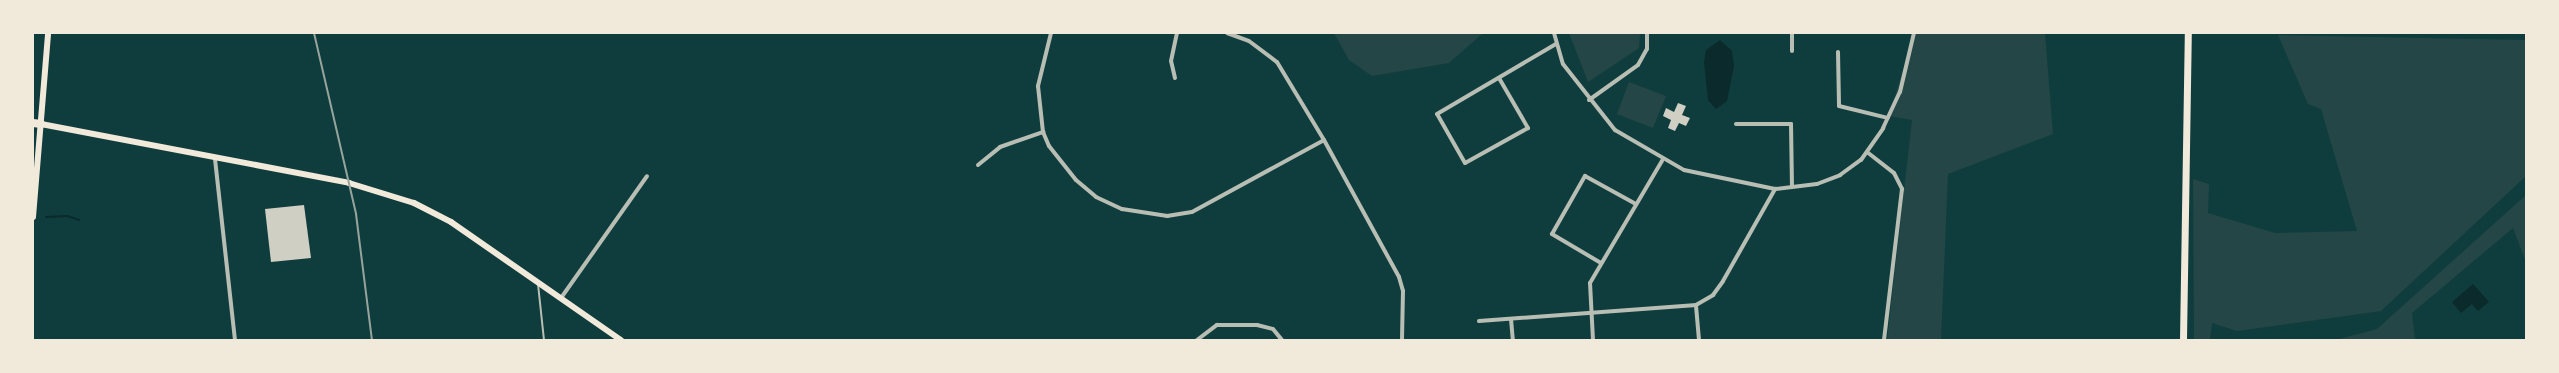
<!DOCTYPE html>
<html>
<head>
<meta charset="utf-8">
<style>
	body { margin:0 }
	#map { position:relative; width:2559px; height:373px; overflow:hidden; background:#0f3d3e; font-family:"PT Serif",serif }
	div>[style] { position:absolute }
	.green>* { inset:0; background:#244646 }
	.water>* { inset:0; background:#0a2a2b }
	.stream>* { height:2px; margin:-1px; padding:0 1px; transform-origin:1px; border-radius:1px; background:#0a2a2b }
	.building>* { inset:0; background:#cfcfc3 }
	.service>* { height:2px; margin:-1px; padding:0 1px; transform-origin:1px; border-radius:1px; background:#b8beb3 }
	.minor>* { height:4px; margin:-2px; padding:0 2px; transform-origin:2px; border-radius:2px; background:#b8beb3 }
	.secondary>* { height:6px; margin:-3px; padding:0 3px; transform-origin:3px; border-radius:3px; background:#f1e9da }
	.primary>* { height:7px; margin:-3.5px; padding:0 3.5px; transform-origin:3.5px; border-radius:3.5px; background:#f1e9da }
	.motorway>* { height:8px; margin:-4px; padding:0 4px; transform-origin:4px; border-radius:4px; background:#f1e9da }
	.rail>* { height:2px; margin:-1px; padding:0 1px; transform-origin:1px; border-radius:1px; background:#97a49c }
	span { translate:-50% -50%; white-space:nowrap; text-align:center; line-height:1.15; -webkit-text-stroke:4px #f1e9da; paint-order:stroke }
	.frame { position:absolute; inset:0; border:34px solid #f1e9da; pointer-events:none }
</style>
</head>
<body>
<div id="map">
	<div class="green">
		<i style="clip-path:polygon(1334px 33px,1483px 33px,1449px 63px,1372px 76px,1349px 60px)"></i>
		<i style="clip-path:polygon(1569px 33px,1640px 33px,1639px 48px,1588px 82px)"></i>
		<i style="clip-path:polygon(1914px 33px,2045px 33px,2053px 134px,1948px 174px,1941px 340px,1887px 340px,1912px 120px,1889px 116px)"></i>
		<i style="clip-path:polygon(2278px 35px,2526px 40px,2526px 176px,2381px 311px,2237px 331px,2212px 323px,2210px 340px,2194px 340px,2193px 179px,2209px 184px,2208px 213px,2275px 233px,2357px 231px,2321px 109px,2308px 104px)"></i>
		<i style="clip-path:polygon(1629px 82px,1666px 96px,1653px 128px,1617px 114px)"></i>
		<i style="clip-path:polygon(2526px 195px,2526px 262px,2513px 228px,2412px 313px,2415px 340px,2336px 340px,2377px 329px)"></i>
	</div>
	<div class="water">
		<i style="clip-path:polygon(1720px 40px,1732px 51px,1734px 66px,1727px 101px,1716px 109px,1708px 100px,1704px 62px,1706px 50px)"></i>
		<i style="clip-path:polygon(2473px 284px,2489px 302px,2478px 311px,2472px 304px,2461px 313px,2452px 302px)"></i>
	</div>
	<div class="stream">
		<i style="left:46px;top:217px;width:21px;rotate:-3deg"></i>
		<i style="left:67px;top:216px;width:13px;rotate:18deg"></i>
	</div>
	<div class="building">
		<i style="clip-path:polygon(1678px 103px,1686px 106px,1682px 115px,1690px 118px,1686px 126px,1679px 123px,1675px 131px,1668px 128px,1671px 120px,1663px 116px,1666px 108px,1674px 112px)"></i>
		<i style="clip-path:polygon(304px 205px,311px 258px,271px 262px,265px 209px)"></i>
	</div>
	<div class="service">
		<i style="left:538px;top:284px;width:56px;rotate:83.9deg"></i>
	</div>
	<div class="minor">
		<i style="left:1051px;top:33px;width:55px;rotate:103.8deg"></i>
		<i style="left:1038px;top:86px;width:46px;rotate:83.8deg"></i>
		<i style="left:1043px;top:132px;width:15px;rotate:67deg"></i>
		<i style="left:1049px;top:146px;width:43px;rotate:51.5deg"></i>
		<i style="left:1076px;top:180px;width:26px;rotate:40deg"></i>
		<i style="left:1096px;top:197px;width:29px;rotate:25deg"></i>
		<i style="left:1122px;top:209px;width:46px;rotate:8.8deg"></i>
		<i style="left:1167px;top:216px;width:25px;rotate:-9deg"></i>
		<i style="left:1192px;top:212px;width:150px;rotate:-28.6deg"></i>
		<i style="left:1227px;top:33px;width:23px;rotate:20deg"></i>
		<i style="left:1249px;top:41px;width:35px;rotate:37deg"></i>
		<i style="left:1277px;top:62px;width:91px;rotate:58.9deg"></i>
		<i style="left:1324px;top:140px;width:156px;rotate:61.3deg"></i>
		<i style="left:1399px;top:277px;width:15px;rotate:74deg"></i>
		<i style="left:1403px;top:291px;width:49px;rotate:91.2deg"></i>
		<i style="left:1554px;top:33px;width:32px;rotate:74deg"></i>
		<i style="left:1563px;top:64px;width:84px;rotate:51.8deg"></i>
		<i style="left:1615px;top:130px;width:80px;rotate:30.1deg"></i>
		<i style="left:1684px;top:170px;width:93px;rotate:11.8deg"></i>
		<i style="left:1775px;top:189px;width:42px;rotate:-6.8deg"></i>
		<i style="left:1817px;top:184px;width:25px;rotate:-21deg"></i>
		<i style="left:1840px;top:175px;width:26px;rotate:-36deg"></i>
		<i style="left:1861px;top:160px;width:39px;rotate:-55deg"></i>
		<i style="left:1883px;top:128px;width:40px;rotate:-65deg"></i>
		<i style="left:1900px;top:92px;width:61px;rotate:-76.7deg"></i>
		<i style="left:1792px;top:33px;width:18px;rotate:90deg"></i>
		<i style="left:1838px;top:52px;width:54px;rotate:88.9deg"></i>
		<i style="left:1839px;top:106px;width:50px;rotate:13.8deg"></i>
		<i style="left:1175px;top:78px;width:17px;rotate:-103deg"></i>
		<i style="left:1171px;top:61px;width:29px;rotate:-78deg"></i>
		<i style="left:1499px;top:78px;width:58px;rotate:59.9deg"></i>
		<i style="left:1528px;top:128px;width:72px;rotate:150.9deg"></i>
		<i style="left:1465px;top:163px;width:56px;rotate:-119.7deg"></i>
		<i style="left:1437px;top:114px;width:138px;rotate:-30.5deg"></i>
		<i style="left:1589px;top:100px;width:60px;rotate:-35.5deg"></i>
		<i style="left:1638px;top:65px;width:18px;rotate:-61deg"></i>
		<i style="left:1647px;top:49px;width:16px;rotate:-90deg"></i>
		<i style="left:1736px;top:124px;width:55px"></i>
		<i style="left:1791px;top:124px;width:62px;rotate:89.1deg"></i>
		<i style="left:1867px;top:152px;width:34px;rotate:38deg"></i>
		<i style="left:1894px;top:173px;width:18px;rotate:63deg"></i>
		<i style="left:1902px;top:189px;width:152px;rotate:96.8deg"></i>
		<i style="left:215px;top:159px;width:182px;rotate:83.7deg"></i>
		<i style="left:978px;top:165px;width:28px;rotate:-39deg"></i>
		<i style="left:1000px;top:147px;width:46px;rotate:-19.2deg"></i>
		<i style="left:1601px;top:263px;width:57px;rotate:-149.4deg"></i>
		<i style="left:1552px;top:234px;width:67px;rotate:-60.4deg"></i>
		<i style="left:1585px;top:176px;width:58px;rotate:28.8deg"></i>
		<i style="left:561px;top:298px;width:149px;rotate:-54.8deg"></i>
		<i style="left:1511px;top:319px;width:21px;rotate:85deg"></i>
		<i style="left:1479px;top:321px;width:218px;rotate:-4.2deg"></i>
		<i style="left:1197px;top:340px;width:25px;rotate:-37deg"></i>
		<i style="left:1217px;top:325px;width:40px"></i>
		<i style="left:1257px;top:325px;width:16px;rotate:14deg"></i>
		<i style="left:1273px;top:329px;width:14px;rotate:51deg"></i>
		<i style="left:1593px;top:340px;width:57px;rotate:-93deg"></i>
		<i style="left:1590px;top:283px;width:142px;rotate:-59.5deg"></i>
		<i style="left:1699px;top:340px;width:35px;rotate:-95deg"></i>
		<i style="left:1696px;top:305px;width:20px;rotate:-30deg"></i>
		<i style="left:1713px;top:295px;width:17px;rotate:-54deg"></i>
		<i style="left:1723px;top:281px;width:106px;rotate:-60.5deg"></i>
	</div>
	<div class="secondary">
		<i style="left:41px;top:124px;width:314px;rotate:10.8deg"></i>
		<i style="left:349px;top:183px;width:68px;rotate:17.1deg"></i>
		<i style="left:414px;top:203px;width:42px;rotate:27.2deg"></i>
		<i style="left:451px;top:222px;width:207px;rotate:34.8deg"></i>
		<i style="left:33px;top:217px;width:185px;rotate:-85.3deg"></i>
	</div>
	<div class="primary">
		<i style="left:2183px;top:340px;width:307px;rotate:-89.1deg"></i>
	</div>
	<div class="motorway">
		<i style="left:33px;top:123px;width:8px;rotate:7deg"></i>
	</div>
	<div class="rail">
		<i style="left:314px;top:33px;width:186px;rotate:76.9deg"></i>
		<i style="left:356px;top:214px;width:127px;rotate:82.8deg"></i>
	</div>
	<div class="frame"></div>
</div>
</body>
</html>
